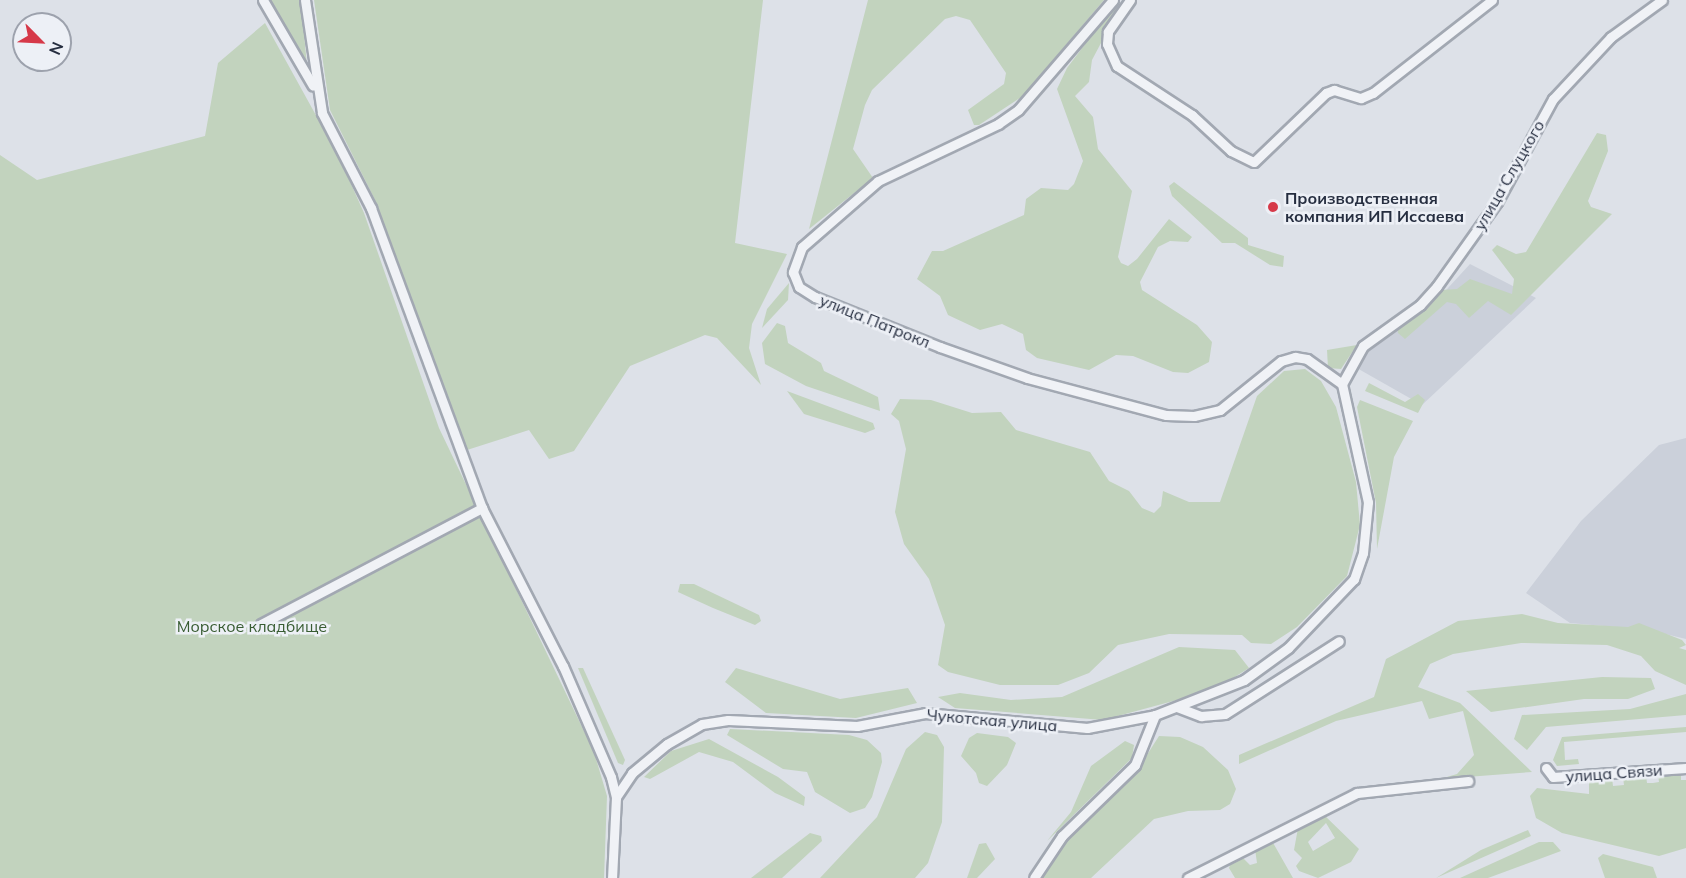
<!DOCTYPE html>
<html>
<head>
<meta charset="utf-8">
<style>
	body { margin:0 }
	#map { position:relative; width:1686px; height:878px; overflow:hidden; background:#dde1e8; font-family:Mulish,sans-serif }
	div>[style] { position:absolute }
	.built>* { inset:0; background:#cbd0da }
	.green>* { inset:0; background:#c2d3be }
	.roads { filter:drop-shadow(2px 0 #a2a8b2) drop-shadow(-2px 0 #a2a8b2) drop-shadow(0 2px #a2a8b2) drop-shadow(0 -2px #a2a8b2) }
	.minor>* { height:9px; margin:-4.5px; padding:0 4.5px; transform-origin:4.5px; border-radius:4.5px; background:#f0f2f6 }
	.dots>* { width:16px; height:16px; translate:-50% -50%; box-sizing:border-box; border:3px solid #edf0f6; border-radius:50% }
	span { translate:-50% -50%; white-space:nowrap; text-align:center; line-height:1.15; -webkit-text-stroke:5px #edf0f6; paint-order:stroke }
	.street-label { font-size:16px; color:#262e40 }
	.poi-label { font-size:16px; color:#262e40; font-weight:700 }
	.left { translate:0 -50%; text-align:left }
	.park-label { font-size:16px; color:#385c32 }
	.north { position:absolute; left:12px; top:12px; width:60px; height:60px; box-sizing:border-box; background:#edf0f6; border:2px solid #9da2ad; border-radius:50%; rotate:114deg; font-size:16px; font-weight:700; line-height:24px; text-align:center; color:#262e40 }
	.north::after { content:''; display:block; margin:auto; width:21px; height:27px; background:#d63949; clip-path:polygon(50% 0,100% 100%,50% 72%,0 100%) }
</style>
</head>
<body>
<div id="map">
	<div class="built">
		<i style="clip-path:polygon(1470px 264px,1536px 298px,1422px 405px,1355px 367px,1362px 354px,1437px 300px)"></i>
		<i style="clip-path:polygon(1686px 438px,1686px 639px,1649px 630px,1570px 623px,1526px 593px,1581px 521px,1659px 445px)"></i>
	</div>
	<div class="green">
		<i style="clip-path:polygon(269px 0,301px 0,307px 66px,276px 13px)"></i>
		<i style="clip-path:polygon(314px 0,763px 0,735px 243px,787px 254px,752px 324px,749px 348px,761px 385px,717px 338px,705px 335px,630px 366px,574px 451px,549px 459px,529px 430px,467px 450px,374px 198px,330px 110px)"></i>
		<i style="clip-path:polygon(868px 0,1104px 0,1023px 96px,979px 125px,974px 125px,968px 110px,1004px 84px,1006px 73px,970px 20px,956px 16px,945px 19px,872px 90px,865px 105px,853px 149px,873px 178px,809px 229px)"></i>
		<i style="clip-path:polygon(1114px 6px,1119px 9px,1092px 60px,1089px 82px,1075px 96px,1093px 117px,1098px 149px,1132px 191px,1118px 257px,1121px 263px,1128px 266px,1137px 259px,1169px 219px,1192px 237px,1188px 242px,1170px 241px,1158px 247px,1140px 282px,1142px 290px,1197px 325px,1212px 342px,1209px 362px,1188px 373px,1173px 372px,1133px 356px,1116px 355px,1089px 370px,1037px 358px,1026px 350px,1023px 334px,1002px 324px,980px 330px,948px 315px,940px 296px,917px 279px,932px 251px,943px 251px,1024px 215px,1026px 199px,1041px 188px,1068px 190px,1074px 184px,1083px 161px,1057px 89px,1067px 68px)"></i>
		<i style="clip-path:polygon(265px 23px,339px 157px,364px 213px,439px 428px,594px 752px,607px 796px,604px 878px,0 878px,0 155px,37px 180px,205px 136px,218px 63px)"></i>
		<i style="clip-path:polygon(1597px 133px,1606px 135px,1608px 151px,1588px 201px,1591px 207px,1612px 214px,1511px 315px,1488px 301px,1469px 318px,1456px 304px,1447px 302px,1405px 339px,1398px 333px,1397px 328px,1441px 290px,1457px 289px,1470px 279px,1512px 294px,1514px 279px,1492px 250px,1497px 245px,1516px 254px,1526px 252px)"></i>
		<i style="clip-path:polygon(1174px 182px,1248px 238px,1248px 245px,1284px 256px,1283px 267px,1270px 265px,1235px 243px,1222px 243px,1172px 196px,1169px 186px)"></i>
		<i style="clip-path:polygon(789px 283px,788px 300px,762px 328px,767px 309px)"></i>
		<i style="clip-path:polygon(777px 323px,785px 326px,788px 343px,821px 363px,824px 371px,878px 397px,880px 411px,806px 386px,765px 364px,762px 343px)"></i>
		<i style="clip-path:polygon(1357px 345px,1341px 369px,1328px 368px,1327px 350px)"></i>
		<i style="clip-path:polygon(1305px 369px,1321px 381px,1336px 407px,1356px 482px,1360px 525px,1347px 576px,1297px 627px,1271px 644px,1251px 643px,1242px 635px,1169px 634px,1118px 645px,1089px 673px,1058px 685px,1000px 685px,948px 672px,938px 665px,945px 625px,929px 579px,904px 544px,895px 512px,906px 449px,899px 421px,891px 414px,900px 399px,931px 400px,972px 413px,1001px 412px,1016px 430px,1090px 452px,1109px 481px,1129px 491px,1142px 508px,1154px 513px,1161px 506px,1163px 491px,1189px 502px,1220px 502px,1257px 396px,1284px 371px)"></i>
		<i style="clip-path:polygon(1369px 383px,1405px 402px,1418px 394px,1425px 400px,1418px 413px,1365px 391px)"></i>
		<i style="clip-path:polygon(787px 391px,873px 423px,875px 429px,865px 433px,804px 414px)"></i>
		<i style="clip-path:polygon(1360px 400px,1413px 421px,1394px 457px,1377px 549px,1376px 503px,1357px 407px)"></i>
		<i style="clip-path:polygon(680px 584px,694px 584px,759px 615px,761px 621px,755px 625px,713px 608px,678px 592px)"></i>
		<i style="clip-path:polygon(1522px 614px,1558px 623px,1628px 627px,1639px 623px,1682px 640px,1686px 645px,1679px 648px,1686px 650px,1686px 685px,1655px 671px,1641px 656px,1607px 645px,1521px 643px,1453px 654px,1430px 664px,1418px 687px,1460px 703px,1532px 772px,1440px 779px,1457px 774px,1474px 755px,1463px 711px,1429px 719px,1422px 701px,1336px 721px,1239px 764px,1239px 755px,1374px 697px,1386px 659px,1458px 621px)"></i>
		<i style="clip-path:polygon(1179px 647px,1235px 650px,1249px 668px,1214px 690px,1103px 720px,955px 708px,938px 697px,960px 693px,1011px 700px,1062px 697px)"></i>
		<i style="clip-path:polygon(578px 668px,583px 668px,625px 760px,623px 765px,618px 763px)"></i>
		<i style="clip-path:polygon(736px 668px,840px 699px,908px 688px,917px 703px,856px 718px,766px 713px,725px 682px)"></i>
		<i style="clip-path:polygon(1602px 677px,1651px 678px,1655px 689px,1628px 699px,1584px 699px,1491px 712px,1466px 691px)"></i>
		<i style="clip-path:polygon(1686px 694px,1686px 715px,1546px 727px,1527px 750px,1514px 739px,1522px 715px,1630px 709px)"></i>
		<i style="clip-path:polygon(1686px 727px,1686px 732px,1564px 742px,1565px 760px,1578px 759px,1579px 764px,1557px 766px,1553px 760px,1562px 737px)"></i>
		<i style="clip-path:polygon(730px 729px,849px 735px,867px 740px,881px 753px,882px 762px,872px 797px,865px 808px,850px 813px,815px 792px,807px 772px,783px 769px,727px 735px)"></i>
		<i style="clip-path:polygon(925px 732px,937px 735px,944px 747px,942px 822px,928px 863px,915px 878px,820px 878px,877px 817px,906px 749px)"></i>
		<i style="clip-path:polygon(977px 733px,1008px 737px,1016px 743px,1007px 765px,987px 786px,979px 783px,976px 773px,961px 756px,969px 738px)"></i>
		<i style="clip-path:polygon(1159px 736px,1180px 737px,1203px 747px,1228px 770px,1236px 789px,1230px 804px,1220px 810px,1188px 811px,1154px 819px,1091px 878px,1040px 878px,1066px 839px,1138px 769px)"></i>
		<i style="clip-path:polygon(709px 739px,778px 777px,805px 797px,804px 806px,775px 793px,733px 762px,699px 752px,650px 779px,644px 777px,671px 751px)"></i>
		<i style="clip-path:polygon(1125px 741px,1134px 745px,1132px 758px,1047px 841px,1071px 812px,1091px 766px)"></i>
		<i style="clip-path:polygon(1681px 773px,1681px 780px,1686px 780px,1686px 848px,1659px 856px,1562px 833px,1536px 818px,1530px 796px,1537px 788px,1589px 794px,1589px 780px,1612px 778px,1613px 786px,1624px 785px,1623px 777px,1646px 775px,1647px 783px,1653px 783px,1659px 782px,1658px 775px)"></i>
		<i style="clip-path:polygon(evenodd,1322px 813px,1359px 849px,1351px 862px,1318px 878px,1299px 871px,1296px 866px,1302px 858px,1294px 850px,1298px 828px,1322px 813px,1326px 823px,1335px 838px,1313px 851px,1308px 842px,1326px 823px)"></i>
		<i style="clip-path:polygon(1528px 830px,1531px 836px,1436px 878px,1481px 850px)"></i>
		<i style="clip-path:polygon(810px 833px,821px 836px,822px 841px,782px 878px,751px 878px)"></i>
		<i style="clip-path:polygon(1272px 841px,1293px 878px,1235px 878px,1229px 868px,1232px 860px,1241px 856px,1250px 865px,1257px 863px,1255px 849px)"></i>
		<i style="clip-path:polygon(1539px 842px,1553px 842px,1561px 851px,1488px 878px,1460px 878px)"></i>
		<i style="clip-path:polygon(986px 843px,995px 859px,977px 878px,967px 878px,979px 844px)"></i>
		<i style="clip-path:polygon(1603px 854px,1653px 867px,1657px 878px,1605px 878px,1598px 858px)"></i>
	</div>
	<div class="roads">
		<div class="minor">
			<i style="left:263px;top:0;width:99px;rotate:59.8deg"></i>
			<i style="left:305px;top:0;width:114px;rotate:81.4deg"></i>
			<i style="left:322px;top:113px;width:107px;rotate:62.7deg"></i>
			<i style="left:371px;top:208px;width:320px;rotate:69.7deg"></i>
			<i style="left:482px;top:508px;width:178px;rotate:62.9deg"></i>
			<i style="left:563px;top:666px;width:121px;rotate:66.6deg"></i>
			<i style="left:611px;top:777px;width:21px;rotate:76deg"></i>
			<i style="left:616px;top:797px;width:81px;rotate:92.8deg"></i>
			<i style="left:1113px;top:0;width:145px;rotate:130.8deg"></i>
			<i style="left:1018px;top:110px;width:24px;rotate:145deg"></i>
			<i style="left:998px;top:124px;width:133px;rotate:154.6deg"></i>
			<i style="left:878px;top:181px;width:101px;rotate:139deg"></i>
			<i style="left:802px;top:247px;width:27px;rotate:110deg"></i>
			<i style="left:793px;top:272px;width:16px;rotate:68deg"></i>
			<i style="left:799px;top:287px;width:19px;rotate:32deg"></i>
			<i style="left:815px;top:297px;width:135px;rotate:21.8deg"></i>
			<i style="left:940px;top:347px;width:92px;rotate:19.6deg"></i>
			<i style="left:1027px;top:378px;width:144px;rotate:14.9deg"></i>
			<i style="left:1166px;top:415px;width:28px;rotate:2deg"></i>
			<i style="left:1194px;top:416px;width:27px;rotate:-13deg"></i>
			<i style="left:1220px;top:410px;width:78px;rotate:-38.8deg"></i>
			<i style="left:1281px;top:361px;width:15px;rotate:-16deg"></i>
			<i style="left:1295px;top:357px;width:12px;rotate:9deg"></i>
			<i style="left:1307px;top:359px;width:43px;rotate:35.5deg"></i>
			<i style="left:1342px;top:384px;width:121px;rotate:77.6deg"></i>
			<i style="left:1368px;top:502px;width:51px;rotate:95.6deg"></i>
			<i style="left:1363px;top:553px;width:28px;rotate:109deg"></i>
			<i style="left:1354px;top:579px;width:95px;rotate:133.7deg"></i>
			<i style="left:1288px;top:648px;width:54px;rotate:144deg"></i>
			<i style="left:1244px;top:680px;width:96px;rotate:158.5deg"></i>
			<i style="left:1130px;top:0;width:39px;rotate:125deg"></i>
			<i style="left:1108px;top:32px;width:12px;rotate:95deg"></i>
			<i style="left:1107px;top:44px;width:24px;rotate:66deg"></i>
			<i style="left:1117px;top:66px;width:90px;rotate:33.2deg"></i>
			<i style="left:1192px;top:115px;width:53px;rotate:42.7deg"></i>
			<i style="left:1231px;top:151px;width:25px;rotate:26deg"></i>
			<i style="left:1254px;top:162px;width:100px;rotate:-43.8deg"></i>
			<i style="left:1326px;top:93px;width:9px;rotate:-21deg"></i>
			<i style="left:1334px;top:90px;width:28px;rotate:17deg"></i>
			<i style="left:1361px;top:98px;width:13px;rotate:-23deg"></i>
			<i style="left:1373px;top:93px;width:151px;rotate:-38deg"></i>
			<i style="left:1342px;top:384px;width:43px;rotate:-61.1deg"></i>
			<i style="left:1363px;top:346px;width:70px;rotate:-35.7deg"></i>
			<i style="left:1420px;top:305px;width:25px;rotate:-48deg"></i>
			<i style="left:1437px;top:286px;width:103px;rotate:-54.5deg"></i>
			<i style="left:1497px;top:202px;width:117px;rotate:-61.5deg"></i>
			<i style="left:1553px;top:99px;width:85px;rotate:-46.9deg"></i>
			<i style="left:1611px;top:37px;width:63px;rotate:-36deg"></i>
			<i style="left:261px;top:624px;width:250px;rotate:-27.7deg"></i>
			<i style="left:1177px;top:707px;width:26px;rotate:21deg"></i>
			<i style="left:1201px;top:716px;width:24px;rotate:-5deg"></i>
			<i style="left:1225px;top:714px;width:135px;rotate:-32.6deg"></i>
			<i style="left:1546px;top:768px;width:11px;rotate:52deg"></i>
			<i style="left:1553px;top:777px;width:133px;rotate:-3.9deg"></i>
			<i style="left:616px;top:797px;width:29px;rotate:-56deg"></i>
			<i style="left:632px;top:773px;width:45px;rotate:-39.6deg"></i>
			<i style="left:667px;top:744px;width:40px;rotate:-29.7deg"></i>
			<i style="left:702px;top:724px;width:26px;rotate:-9deg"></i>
			<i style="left:728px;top:720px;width:129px;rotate:2.7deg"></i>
			<i style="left:857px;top:726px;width:69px;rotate:-10.8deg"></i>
			<i style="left:925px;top:713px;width:163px;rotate:5.3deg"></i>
			<i style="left:1087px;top:728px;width:69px;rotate:-10.8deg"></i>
			<i style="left:1155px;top:715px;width:54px;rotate:111.8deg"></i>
			<i style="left:1135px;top:765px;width:102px;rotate:135.8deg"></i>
			<i style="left:1062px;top:836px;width:50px;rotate:123.7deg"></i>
			<i style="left:1188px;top:878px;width:189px;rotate:-26.7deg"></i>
			<i style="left:1357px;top:793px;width:112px;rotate:-6.2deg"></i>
		</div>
	</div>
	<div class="dots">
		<i style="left:1273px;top:207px;background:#d63949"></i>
	</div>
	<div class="street-label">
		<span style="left:1509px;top:175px;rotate:-60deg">улица Слуцкого</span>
		<span style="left:875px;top:321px;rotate:22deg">улица Патрокл</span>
		<span style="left:992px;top:720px;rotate:5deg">Чукотская улица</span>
		<span style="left:1614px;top:773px;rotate:-4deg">улица Связи</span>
	</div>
	<div class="poi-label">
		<span class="left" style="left:1285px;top:207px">Производственная<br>компания ИП Иссаева</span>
	</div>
	<div class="park-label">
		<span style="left:252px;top:626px">Морское кладбище</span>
	</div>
	<div class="north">N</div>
</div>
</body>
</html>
